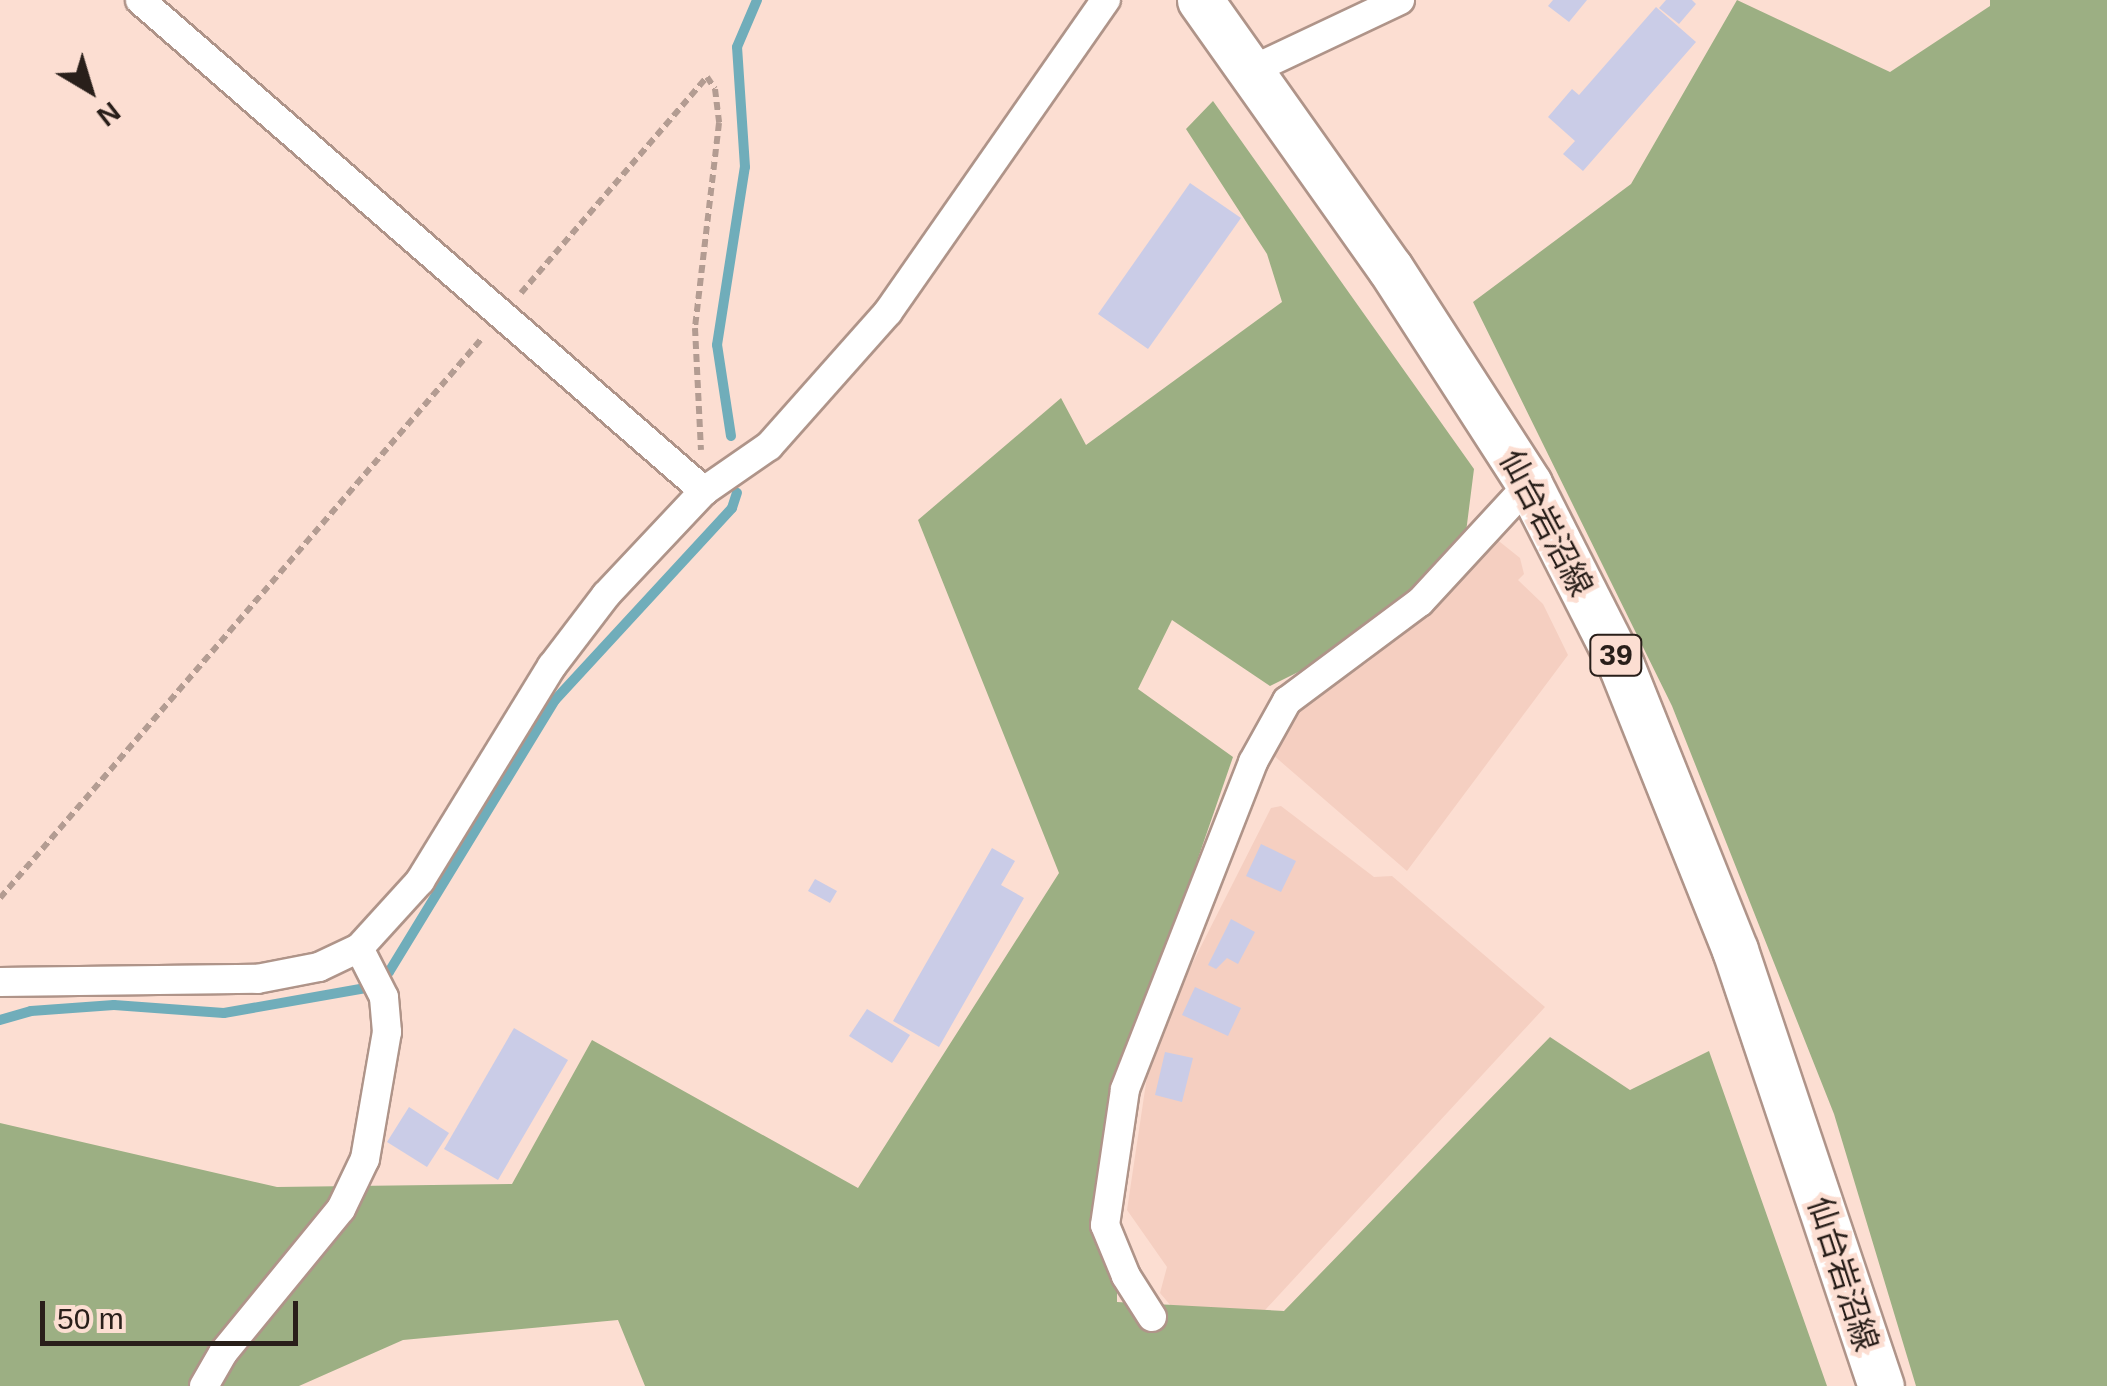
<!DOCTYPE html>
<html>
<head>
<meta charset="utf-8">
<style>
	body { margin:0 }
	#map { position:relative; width:2107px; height:1386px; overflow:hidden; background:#fcded2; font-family:Arial,"Noto Sans JP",sans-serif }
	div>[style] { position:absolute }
	.built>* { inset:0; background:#f5cfc1 }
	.forest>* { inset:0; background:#9caf83 }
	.stream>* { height:10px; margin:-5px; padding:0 5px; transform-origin:5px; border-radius:5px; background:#70adba }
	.building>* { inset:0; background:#cacce7 }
	.path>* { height:6px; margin-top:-3px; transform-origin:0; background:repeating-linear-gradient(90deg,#b39c92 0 8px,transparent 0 13px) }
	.roads { filter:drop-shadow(2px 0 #af9489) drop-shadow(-2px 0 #af9489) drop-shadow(0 2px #af9489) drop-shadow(0 -2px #af9489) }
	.street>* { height:28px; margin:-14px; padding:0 14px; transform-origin:14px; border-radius:14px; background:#fff }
	.primary>* { height:45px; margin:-22.5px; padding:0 22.5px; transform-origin:22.5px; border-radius:22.5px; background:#fff }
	span { translate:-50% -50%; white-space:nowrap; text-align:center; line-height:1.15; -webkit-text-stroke:9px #fcded2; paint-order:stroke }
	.shield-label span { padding:2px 8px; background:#fcded2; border:2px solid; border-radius:8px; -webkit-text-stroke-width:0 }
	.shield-label { font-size:30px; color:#291f1a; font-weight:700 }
	.street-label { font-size:32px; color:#291f1a }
	.north { position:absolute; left:40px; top:40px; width:100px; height:100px; -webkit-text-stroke:8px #fcded2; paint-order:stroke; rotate:142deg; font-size:28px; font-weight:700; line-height:40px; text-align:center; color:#291f1a }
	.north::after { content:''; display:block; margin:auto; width:35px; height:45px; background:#291f1a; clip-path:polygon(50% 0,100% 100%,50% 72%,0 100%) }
	.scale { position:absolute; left:40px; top:1301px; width:258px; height:45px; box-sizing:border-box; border:5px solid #291f1a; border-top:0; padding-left:12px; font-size:30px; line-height:35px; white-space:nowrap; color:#291f1a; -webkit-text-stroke:8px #fcded2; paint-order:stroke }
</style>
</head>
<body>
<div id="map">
	<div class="built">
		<i style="clip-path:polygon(1495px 538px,1520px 558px,1524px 574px,1518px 580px,1543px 604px,1568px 655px,1407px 871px,1265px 748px,1296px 708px,1368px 662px,1448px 593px)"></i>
		<i style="clip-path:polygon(1281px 806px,1374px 877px,1392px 876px,1545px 1007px,1218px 1361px,1160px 1293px,1167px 1267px,1127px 1210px,1152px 1043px,1271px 808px)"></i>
	</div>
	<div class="forest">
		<i style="clip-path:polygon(1737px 0,1890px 72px,1990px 6px,1990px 0,2107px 0,2107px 1386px,1916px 1386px,1834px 1114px,1672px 706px,1473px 302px,1631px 184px)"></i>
		<i style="clip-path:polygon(1213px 101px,1474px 469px,1464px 548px,1369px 637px,1270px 686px,1172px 620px,1138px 689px,1233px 757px,1118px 1090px,1117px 1302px,1284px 1311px,1550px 1037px,1630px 1090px,1709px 1051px,1827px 1386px,645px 1386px,618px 1320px,403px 1340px,299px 1386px,0 1386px,0 1123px,277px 1187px,512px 1184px,592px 1040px,858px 1188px,1059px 873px,918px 520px,1061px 398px,1086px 445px,1282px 302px,1267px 254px,1186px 129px)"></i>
	</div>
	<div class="stream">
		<i style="left:731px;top:436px;width:92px;rotate:-98.7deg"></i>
		<i style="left:717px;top:345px;width:180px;rotate:-81.1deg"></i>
		<i style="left:745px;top:167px;width:120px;rotate:-93.8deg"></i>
		<i style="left:737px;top:47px;width:51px;rotate:-66.9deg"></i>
		<i style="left:0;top:1020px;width:32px;rotate:-16deg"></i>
		<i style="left:31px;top:1011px;width:83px;rotate:-4.1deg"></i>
		<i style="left:114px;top:1005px;width:110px;rotate:4.2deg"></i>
		<i style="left:224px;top:1013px;width:144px;rotate:-10deg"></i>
		<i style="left:366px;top:988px;width:28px;rotate:-35deg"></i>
		<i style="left:389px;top:972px;width:319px;rotate:-58.6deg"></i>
		<i style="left:555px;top:700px;width:261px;rotate:-47.3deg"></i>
		<i style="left:732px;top:508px;width:16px;rotate:-72deg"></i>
	</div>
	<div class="building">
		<i style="clip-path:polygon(1553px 0,1587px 0,1569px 22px,1548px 6px)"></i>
		<i style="clip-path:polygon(1666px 0,1692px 0,1696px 4px,1679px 24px,1659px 8px)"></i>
		<i style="clip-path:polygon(1656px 7px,1696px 42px,1583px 171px,1563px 154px,1575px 141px,1548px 117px,1572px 89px,1579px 95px)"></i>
		<i style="clip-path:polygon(1190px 183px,1241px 218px,1148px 349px,1098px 314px)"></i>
		<i style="clip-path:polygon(1261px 844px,1296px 861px,1281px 892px,1246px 876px)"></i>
		<i style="clip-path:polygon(992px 848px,1015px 861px,1001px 885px,1024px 898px,939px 1047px,893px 1021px)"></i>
		<i style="clip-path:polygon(815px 879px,837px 891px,830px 903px,808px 891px)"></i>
		<i style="clip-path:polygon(1231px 919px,1255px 932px,1238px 964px,1227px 958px,1216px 969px,1208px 965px)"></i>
		<i style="clip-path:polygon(1195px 987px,1241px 1008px,1228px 1036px,1182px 1015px)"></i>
		<i style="clip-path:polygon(867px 1009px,910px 1035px,892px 1063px,849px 1036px)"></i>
		<i style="clip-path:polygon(514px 1028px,568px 1060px,498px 1180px,444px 1149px)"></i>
		<i style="clip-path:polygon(1165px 1052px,1193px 1058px,1182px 1102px,1155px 1095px)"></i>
		<i style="clip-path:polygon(409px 1107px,449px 1133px,427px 1167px,387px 1142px)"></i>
	</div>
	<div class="path">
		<i style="left:521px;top:293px;width:285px;rotate:-49.3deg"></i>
		<i style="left:707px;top:77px;width:14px;rotate:56deg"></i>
		<i style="left:715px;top:89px;width:34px;rotate:83deg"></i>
		<i style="left:719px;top:123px;width:206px;rotate:96.7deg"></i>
		<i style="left:695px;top:328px;width:122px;rotate:87.2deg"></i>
		<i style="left:0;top:898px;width:740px;rotate:-49.27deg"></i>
	</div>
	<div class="roads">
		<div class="street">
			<i style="left:140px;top:0;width:748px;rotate:41.04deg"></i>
			<i style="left:1250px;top:71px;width:166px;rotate:-25.3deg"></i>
			<i style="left:0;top:982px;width:257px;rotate:-0.7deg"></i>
			<i style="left:257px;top:979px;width:63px;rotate:-11deg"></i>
			<i style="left:319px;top:967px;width:44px;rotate:-25.4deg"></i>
			<i style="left:359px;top:948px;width:91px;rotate:-47.7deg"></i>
			<i style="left:420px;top:881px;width:252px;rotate:-58.5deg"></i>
			<i style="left:552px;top:666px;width:89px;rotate:-52.7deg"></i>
			<i style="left:606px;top:595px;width:143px;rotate:-46.7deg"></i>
			<i style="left:704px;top:491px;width:79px;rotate:-34.7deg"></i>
			<i style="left:769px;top:446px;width:179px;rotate:-48.4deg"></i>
			<i style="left:888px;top:312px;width:381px;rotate:-55.1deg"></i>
			<i style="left:1152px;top:1317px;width:49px;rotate:-122.4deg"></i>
			<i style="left:1126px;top:1276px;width:55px;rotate:-112.4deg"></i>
			<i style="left:1105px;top:1225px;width:137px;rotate:-81.6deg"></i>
			<i style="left:1125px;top:1089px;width:351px;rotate:-68.6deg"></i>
			<i style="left:1253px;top:762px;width:70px;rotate:-60.9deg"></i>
			<i style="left:1287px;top:701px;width:166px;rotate:-36.7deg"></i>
			<i style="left:1420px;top:602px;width:161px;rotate:-47.3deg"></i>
			<i style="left:204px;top:1386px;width:38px;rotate:-60deg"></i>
			<i style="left:223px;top:1353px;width:186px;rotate:-50.7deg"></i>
			<i style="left:341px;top:1209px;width:55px;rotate:-64.4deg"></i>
			<i style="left:365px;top:1159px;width:129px;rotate:-80.2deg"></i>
			<i style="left:387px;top:1032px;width:35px;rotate:-95deg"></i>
			<i style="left:384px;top:997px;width:55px;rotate:-117deg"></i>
		</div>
		<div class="primary">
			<i style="left:1200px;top:0;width:329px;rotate:54.7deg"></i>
			<i style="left:1390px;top:268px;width:257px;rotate:57.2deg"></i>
			<i style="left:1529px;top:484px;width:203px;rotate:63.1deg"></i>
			<i style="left:1621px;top:665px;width:307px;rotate:68.2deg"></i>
			<i style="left:1735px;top:950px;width:460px;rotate:71.5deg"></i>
		</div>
	</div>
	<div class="shield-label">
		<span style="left:1616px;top:655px">39</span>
	</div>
	<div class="street-label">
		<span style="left:1546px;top:523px;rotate:62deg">仙台岩沼線</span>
		<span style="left:1843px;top:1274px;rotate:72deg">仙台岩沼線</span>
	</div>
	<div class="north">N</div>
	<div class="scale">50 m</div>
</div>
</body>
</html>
